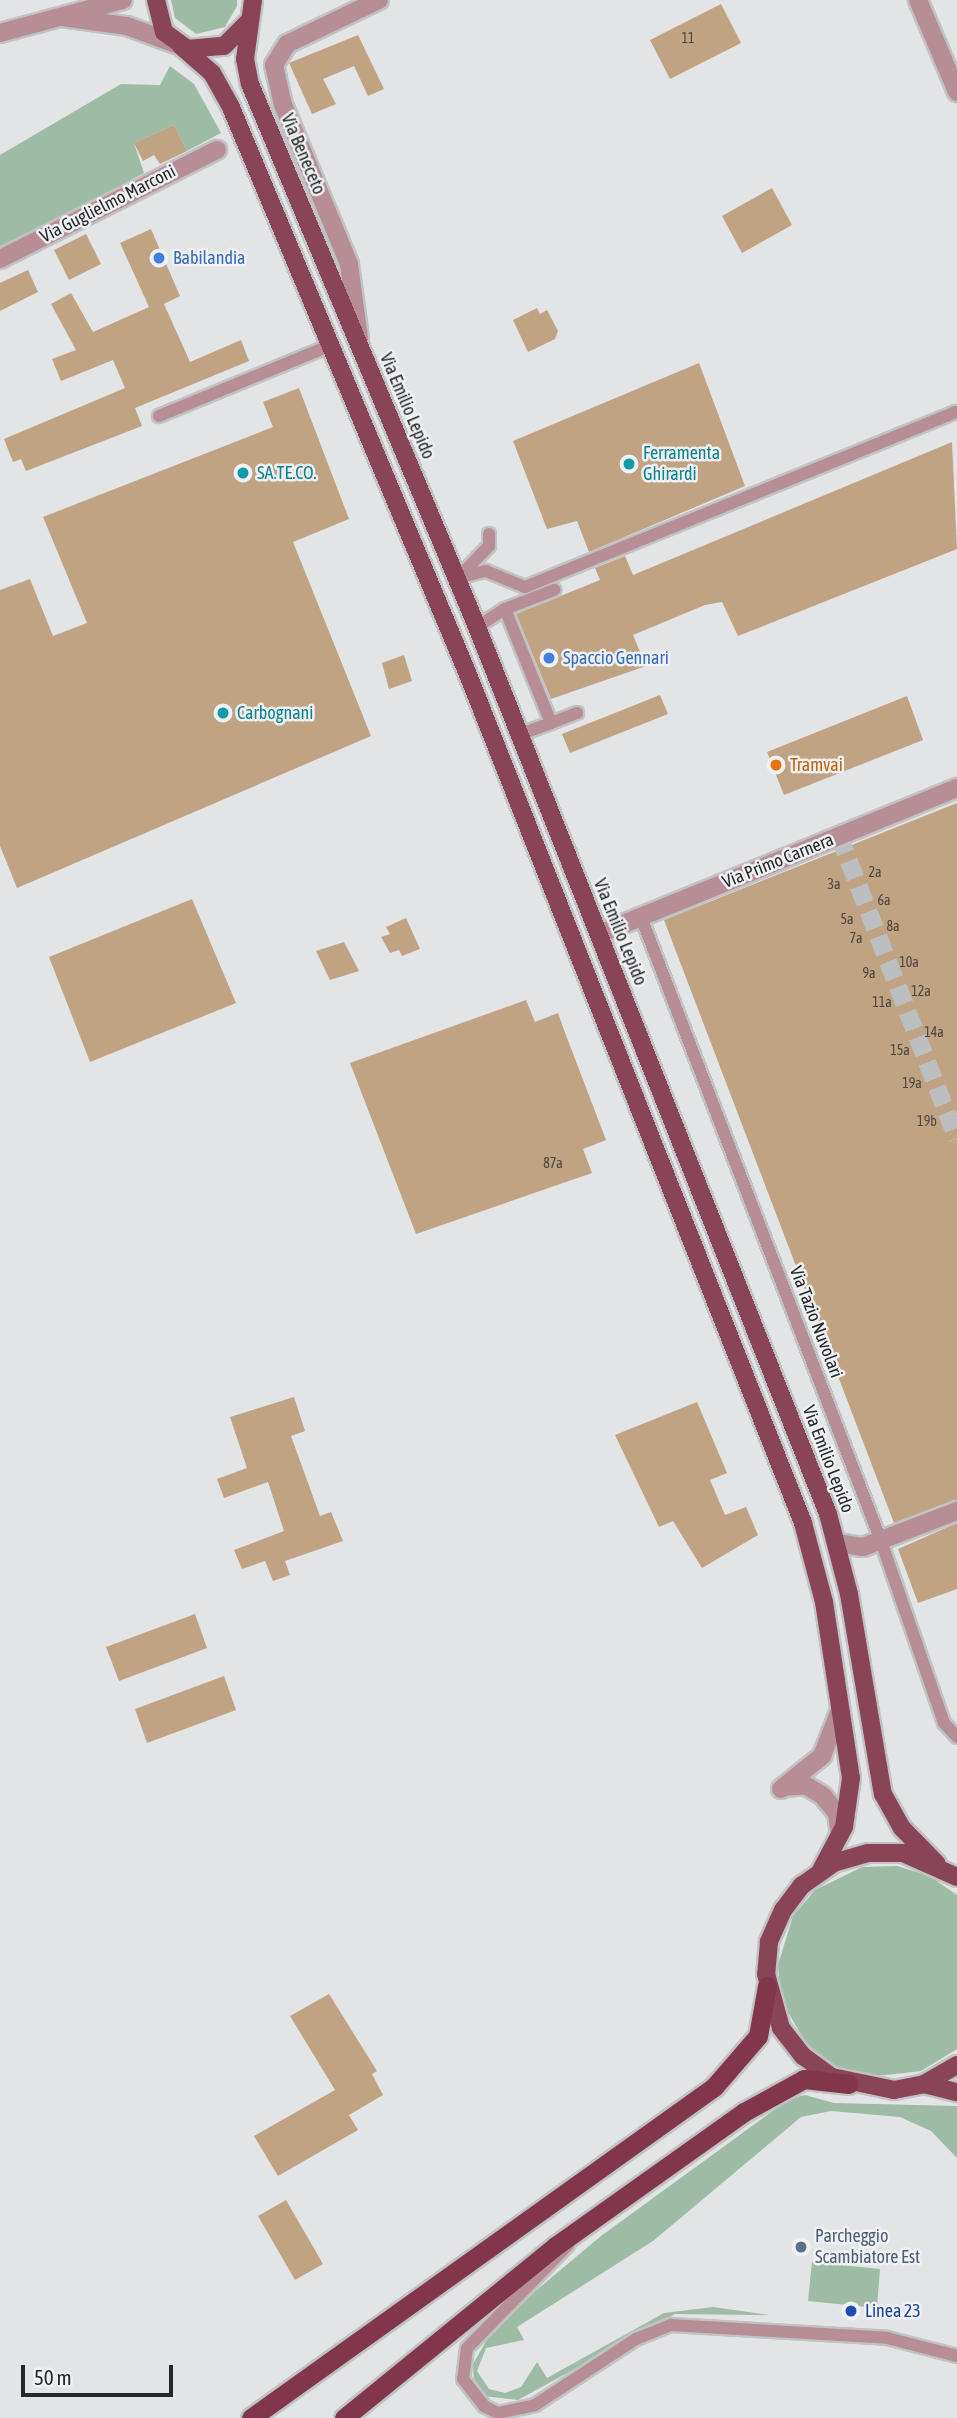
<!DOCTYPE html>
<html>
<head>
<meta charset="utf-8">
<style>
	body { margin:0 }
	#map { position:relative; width:957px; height:2418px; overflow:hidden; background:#e3e4e6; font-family:"Asap Condensed",sans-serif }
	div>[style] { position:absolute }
	.green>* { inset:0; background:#9ebca5 }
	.building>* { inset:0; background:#c0a383 }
	.minor-tunnel>* { height:18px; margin-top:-9px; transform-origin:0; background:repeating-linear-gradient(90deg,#bdbec0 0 18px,transparent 0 27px) }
	.roads { filter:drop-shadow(2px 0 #c1c2c4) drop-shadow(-2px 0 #c1c2c4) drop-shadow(0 2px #c1c2c4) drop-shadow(0 -2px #c1c2c4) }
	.service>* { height:12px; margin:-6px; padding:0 6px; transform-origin:6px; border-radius:6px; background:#b78d96 }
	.minor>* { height:18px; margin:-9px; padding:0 9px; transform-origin:9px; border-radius:9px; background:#b78d96 }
	.tertiary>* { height:18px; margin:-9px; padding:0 9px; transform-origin:9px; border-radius:9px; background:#b78d96 }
	.primary>* { height:18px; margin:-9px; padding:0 9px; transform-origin:9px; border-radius:9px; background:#8a4457 }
	.trunk>* { height:19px; margin:-9.5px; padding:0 9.5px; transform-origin:9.5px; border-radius:9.5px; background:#81364c }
	.dots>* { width:19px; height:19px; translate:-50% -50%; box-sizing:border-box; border:4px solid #f0f1f4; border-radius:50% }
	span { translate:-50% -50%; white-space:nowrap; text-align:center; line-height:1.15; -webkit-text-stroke:5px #f0f1f4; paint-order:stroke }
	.number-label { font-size:14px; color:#4c463f }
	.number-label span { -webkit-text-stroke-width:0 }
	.street-label { font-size:18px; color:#262728 }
	.shop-label { font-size:18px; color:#366cbe }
	.left { translate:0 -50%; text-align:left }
	.culture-label { font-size:18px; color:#0d838f }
	.food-label { font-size:18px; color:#c56008 }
	.service-label { font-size:18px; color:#4e5e75 }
	.transit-label { font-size:18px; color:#164399 }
	.scale { position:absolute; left:21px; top:2365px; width:152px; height:32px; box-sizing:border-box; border:4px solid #262728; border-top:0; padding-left:9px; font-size:21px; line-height:24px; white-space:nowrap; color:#262728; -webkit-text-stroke:5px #f0f1f4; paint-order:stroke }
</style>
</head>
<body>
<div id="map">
	<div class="green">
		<i style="clip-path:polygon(171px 0,237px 0,237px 6px,225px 27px,196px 34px,175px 18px)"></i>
		<i style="clip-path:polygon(170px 66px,194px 84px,221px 133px,187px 151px,174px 125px,134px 143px,144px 173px,0 250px,0 155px,121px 84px,160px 85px)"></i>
		<i style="clip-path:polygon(897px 1866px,930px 1876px,957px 1895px,957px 2049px,921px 2071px,869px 2077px,835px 2066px,807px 2045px,781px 2000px,778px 1965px,793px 1916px,815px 1890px,862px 1867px)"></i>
		<i style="clip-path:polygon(805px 2095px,834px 2103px,957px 2106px,957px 2158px,931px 2131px,900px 2117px,831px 2111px,801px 2117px,653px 2241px,517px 2327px,524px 2340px,486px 2348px,477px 2371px,489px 2389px,505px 2393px,521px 2387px,537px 2362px,547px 2378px,664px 2313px,713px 2307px,770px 2315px,675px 2314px,518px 2400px,483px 2396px,474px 2384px,473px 2364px,496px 2324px,601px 2236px,789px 2099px)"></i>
		<i style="clip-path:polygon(812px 2262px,880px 2269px,877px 2308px,808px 2301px)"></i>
	</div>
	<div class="building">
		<i style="clip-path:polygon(721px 4px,741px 43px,670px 79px,650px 40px)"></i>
		<i style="clip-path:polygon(358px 35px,384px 89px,368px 96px,354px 66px,323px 79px,336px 104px,312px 114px,289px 63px)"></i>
		<i style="clip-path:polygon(174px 125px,187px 151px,160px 164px,154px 155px,143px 161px,134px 143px)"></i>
		<i style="clip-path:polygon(772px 188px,792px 225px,742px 253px,722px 216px)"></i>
		<i style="clip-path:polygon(151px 229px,180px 296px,164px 304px,190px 362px,241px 340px,249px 361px,135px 408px,142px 426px,26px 471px,21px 459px,13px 462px,4px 439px,125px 388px,113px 360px,61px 381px,52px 359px,76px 350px,51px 304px,71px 293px,93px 332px,149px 307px,120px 243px)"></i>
		<i style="clip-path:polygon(86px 234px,101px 264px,69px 280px,54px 250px)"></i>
		<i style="clip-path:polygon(28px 270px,38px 292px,0 311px,0 283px)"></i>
		<i style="clip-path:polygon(537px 308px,540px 314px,547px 310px,558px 331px,555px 339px,528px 352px,513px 320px)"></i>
		<i style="clip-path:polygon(699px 363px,745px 486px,589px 552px,577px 521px,547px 529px,513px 441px)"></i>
		<i style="clip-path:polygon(299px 388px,349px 519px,293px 542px,371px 736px,17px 888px,0 846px,0 590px,30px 579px,53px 636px,87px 623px,43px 517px,273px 427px,263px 402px)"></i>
		<i style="clip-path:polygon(952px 442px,957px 549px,738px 636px,722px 602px,705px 605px,633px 635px,646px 666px,551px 699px,516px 614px,600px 580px,595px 568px,625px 556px,633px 575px)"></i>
		<i style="clip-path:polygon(404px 655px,412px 681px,389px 689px,382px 663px)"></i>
		<i style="clip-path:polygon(660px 695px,668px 714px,570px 753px,562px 734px)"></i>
		<i style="clip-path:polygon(907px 696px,923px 740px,784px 795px,767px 752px)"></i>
		<i style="clip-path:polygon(957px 803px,957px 1500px,894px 1523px,664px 920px)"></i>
		<i style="clip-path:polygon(192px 899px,236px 1003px,90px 1062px,49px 957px)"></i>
		<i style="clip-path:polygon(406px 918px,420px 949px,402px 956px,399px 950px,390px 953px,381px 937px,390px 934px,386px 927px)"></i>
		<i style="clip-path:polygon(344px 942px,359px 971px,330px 980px,316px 951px)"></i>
		<i style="clip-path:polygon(526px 1000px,535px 1022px,558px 1013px,564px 1030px,606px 1140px,583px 1149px,592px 1173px,416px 1234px,350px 1063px)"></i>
		<i style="clip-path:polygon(294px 1397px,305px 1431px,291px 1436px,320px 1516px,331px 1512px,343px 1541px,285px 1561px,290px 1575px,273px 1581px,265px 1561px,242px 1569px,234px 1550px,284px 1531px,268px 1482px,224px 1498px,217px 1479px,247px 1468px,230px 1417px)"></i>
		<i style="clip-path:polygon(697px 1402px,727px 1473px,710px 1480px,725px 1515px,746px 1507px,758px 1535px,702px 1568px,673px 1521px,659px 1527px,615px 1435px)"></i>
		<i style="clip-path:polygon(957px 1523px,957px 1589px,918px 1603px,898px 1549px)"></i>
		<i style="clip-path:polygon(195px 1614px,207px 1648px,119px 1681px,106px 1647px)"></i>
		<i style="clip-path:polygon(224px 1676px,236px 1710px,147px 1743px,135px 1709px)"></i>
		<i style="clip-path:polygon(329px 1994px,377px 2071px,372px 2074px,383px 2095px,349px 2115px,358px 2130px,278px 2176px,254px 2136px,335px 2090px,290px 2016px)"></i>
		<i style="clip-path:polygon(286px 2200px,323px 2264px,295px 2280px,258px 2216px)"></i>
	</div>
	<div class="minor-tunnel">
		<i style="left:839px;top:836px;width:325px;rotate:68.7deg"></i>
	</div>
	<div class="roads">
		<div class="service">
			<i style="left:159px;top:416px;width:186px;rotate:-22.4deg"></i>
			<i style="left:460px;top:576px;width:42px;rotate:-46deg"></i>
			<i style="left:489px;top:546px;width:12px;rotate:-90deg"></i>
			<i style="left:457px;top:578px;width:30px;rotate:-14deg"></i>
			<i style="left:486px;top:571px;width:42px;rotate:22.3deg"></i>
			<i style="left:525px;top:587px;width:466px;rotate:-22.1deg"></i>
			<i style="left:505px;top:609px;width:53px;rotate:-21.2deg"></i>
			<i style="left:477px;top:627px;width:33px;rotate:-33deg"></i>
			<i style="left:505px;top:609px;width:123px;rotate:68deg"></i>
			<i style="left:551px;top:723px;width:33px;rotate:160deg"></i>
			<i style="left:551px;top:723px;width:28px;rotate:-21deg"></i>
			<i style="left:641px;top:917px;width:669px;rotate:68.96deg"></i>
			<i style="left:881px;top:1541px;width:193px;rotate:70.9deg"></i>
			<i style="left:944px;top:1723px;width:19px;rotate:47deg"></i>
			<i style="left:568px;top:2245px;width:144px;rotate:134.4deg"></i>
			<i style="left:467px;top:2348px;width:31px;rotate:97deg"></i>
			<i style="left:463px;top:2379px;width:34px;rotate:52deg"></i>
			<i style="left:484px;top:2406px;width:16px;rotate:27deg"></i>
			<i style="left:498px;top:2413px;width:38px;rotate:-12deg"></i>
			<i style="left:535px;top:2405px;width:121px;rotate:-33.2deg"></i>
			<i style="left:636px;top:2339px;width:38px;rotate:-22deg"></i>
			<i style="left:671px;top:2325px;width:216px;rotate:3.4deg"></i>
			<i style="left:887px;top:2338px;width:72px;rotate:14.4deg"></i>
		</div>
		<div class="minor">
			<i style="left:918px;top:0;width:100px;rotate:67deg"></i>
			<i style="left:0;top:259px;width:243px;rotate:-26.7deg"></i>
			<i style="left:359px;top:338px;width:75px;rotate:-97.7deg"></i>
			<i style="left:349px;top:264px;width:172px;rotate:-112.5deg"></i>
			<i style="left:283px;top:105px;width:41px;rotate:-102.7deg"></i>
			<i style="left:274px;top:65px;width:25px;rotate:-58deg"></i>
			<i style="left:287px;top:44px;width:102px;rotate:-25.6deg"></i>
			<i style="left:599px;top:934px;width:387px;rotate:-22.2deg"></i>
			<i style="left:837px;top:1543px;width:26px;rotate:9deg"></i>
			<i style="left:863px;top:1547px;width:101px;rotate:-21deg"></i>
			<i style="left:784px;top:1787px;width:21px;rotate:-5deg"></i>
			<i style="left:805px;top:1785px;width:21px;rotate:31deg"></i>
			<i style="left:823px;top:1796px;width:22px;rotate:51deg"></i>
			<i style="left:837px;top:1813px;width:22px;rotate:82deg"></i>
			<i style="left:781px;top:1789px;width:53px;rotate:-38.8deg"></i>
			<i style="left:822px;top:1756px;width:49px;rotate:-68.6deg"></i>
		</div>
		<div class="tertiary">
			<i style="left:62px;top:17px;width:66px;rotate:7.9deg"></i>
			<i style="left:127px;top:26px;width:52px;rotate:20.2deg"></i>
			<i style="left:0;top:33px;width:127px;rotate:-15deg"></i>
		</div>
		<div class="primary">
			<i style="left:156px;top:0;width:33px;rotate:76deg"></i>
			<i style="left:164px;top:32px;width:29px;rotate:36deg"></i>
			<i style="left:187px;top:49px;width:37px;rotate:-5deg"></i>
			<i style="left:224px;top:46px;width:35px;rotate:-45deg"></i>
			<i style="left:253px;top:0;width:60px;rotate:97.7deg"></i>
			<i style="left:245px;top:59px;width:25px;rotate:79deg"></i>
			<i style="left:250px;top:84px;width:589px;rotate:67.31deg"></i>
			<i style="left:477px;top:627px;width:954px;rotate:68.41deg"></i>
			<i style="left:828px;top:1514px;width:83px;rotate:75.3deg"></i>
			<i style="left:849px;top:1594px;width:203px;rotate:80.4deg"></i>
			<i style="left:883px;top:1794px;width:39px;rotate:61deg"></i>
			<i style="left:902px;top:1828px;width:50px;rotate:45.8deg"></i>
			<i style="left:181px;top:46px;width:41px;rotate:41.1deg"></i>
			<i style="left:212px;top:73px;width:37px;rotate:61deg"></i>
			<i style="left:230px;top:105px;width:615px;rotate:67.32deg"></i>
			<i style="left:467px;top:672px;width:915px;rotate:68.45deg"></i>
			<i style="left:803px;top:1523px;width:82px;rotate:75.1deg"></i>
			<i style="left:824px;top:1602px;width:178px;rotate:81.3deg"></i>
			<i style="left:851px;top:1778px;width:49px;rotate:98.1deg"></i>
			<i style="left:844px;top:1827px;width:49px;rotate:118.1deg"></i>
			<i style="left:957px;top:1877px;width:59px;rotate:-156deg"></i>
			<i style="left:903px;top:1853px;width:35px;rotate:180deg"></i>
			<i style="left:868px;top:1853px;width:35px;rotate:164deg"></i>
			<i style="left:834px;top:1863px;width:39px;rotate:145deg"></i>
			<i style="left:802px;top:1885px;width:31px;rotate:127deg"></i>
			<i style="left:783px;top:1910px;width:35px;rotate:114deg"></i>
			<i style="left:769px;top:1942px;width:32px;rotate:95deg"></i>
			<i style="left:766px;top:1974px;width:56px;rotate:74.5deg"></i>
			<i style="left:781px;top:2028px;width:36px;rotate:52deg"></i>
			<i style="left:803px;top:2056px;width:36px;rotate:36deg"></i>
			<i style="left:832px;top:2077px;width:63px;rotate:11.8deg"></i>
			<i style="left:894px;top:2090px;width:31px;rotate:-11deg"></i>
			<i style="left:924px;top:2084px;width:38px;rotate:-30deg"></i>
			<i style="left:924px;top:2084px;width:34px;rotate:14deg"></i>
		</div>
		<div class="trunk">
			<i style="left:251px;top:2418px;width:569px;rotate:-35.56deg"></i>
			<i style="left:714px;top:2087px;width:67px;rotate:-49.2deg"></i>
			<i style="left:758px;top:2036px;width:51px;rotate:-79.8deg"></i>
			<i style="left:344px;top:2418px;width:274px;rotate:-39.1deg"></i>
			<i style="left:557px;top:2245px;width:229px;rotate:-35.4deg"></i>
			<i style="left:744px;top:2112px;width:68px;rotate:-28.8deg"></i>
			<i style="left:804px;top:2079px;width:45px;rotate:6.3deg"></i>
		</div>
	</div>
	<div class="dots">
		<i style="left:159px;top:258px;background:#3f7fe0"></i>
		<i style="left:629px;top:464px;background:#0f9aa8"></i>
		<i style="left:243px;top:473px;background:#0f9aa8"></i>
		<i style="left:549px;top:658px;background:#3f7fe0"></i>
		<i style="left:223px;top:713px;background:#0f9aa8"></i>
		<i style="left:776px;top:765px;background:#e8710a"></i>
		<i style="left:801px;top:2247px;background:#5c6f8a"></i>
		<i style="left:851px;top:2311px;background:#1a4fb4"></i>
	</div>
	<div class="number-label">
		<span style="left:688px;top:38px">11</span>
		<span style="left:875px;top:872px">2a</span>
		<span style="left:834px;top:884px">3a</span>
		<span style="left:884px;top:900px">6a</span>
		<span style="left:847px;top:919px">5a</span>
		<span style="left:893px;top:926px">8a</span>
		<span style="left:856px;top:938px">7a</span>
		<span style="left:909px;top:962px">10a</span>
		<span style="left:869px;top:973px">9a</span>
		<span style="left:921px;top:991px">12a</span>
		<span style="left:882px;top:1002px">11a</span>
		<span style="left:934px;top:1032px">14a</span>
		<span style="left:900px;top:1050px">15a</span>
		<span style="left:912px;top:1083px">19a</span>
		<span style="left:927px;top:1121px">19b</span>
		<span style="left:553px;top:1163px">87a</span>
	</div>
	<div class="street-label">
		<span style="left:303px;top:154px;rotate:67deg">Via Beneceto</span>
		<span style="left:108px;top:204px;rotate:-27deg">Via Guglielmo Marconi</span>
		<span style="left:407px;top:406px;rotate:67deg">Via Emilio Lepido</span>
		<span style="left:778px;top:861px;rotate:-22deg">Via Primo Carnera</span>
		<span style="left:620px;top:932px;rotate:68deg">Via Emilio Lepido</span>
		<span style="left:816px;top:1322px;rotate:69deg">Via Tazio Nuvolari</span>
		<span style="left:828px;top:1459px;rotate:69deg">Via Emilio Lepido</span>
	</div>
	<div class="shop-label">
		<span class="left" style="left:173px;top:258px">Babilandia</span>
		<span class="left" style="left:563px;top:658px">Spaccio Gennari</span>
	</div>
	<div class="culture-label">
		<span class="left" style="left:643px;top:464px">Ferramenta<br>Ghirardi</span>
		<span class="left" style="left:257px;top:473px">SA.TE.CO.</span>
		<span class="left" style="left:237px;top:713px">Carbognani</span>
	</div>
	<div class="food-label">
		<span class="left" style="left:790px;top:765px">Tramvai</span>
	</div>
	<div class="service-label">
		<span class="left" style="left:815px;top:2247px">Parcheggio<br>Scambiatore Est</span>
	</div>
	<div class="transit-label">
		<span class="left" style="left:865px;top:2311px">Linea 23</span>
	</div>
	<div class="scale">50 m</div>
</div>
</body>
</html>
